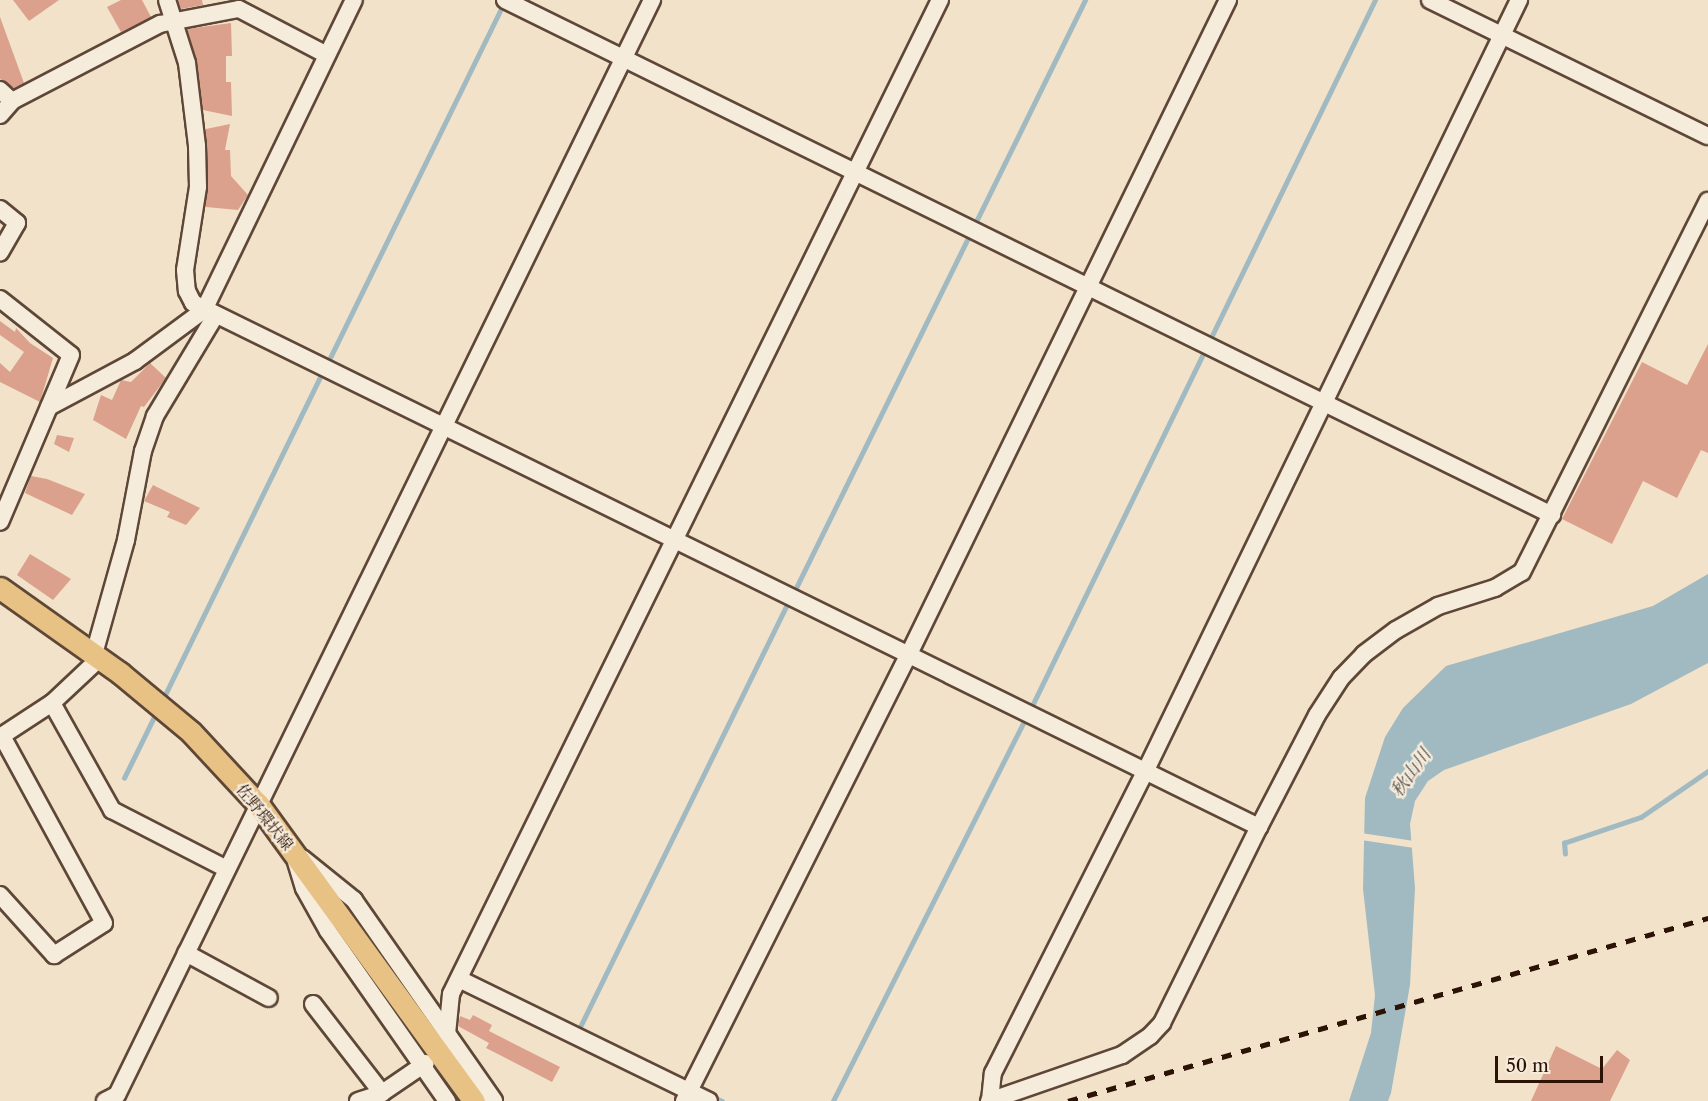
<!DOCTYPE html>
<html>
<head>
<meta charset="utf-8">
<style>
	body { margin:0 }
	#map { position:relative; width:1708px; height:1101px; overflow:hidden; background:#f1e2c9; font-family:"Libre Caslon Text","Noto Serif JP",serif }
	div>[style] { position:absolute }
	.water>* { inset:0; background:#a1bac1 }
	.pier>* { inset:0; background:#f1e2c9 }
	.stream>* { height:4.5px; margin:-2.25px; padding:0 2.25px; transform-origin:2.25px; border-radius:2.25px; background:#a1bac1 }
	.building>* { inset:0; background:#dca18d }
	.roads { filter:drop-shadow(2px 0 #5e4737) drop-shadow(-2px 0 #5e4737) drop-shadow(0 2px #5e4737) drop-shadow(0 -2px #5e4737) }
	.minor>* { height:16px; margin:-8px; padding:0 8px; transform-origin:8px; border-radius:8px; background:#f6ecdc }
	.major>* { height:21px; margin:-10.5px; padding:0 10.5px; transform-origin:10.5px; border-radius:10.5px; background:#e8c184 }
	.rail>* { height:4.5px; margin-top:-2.25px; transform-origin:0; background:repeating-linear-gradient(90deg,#2d1306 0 10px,transparent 0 20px) }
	span { translate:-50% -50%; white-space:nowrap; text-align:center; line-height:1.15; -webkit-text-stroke:4.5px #f6ecdc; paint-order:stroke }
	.street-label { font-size:16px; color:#2d1306 }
	.water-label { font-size:18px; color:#564d47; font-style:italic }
	.scale { position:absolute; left:1495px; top:1056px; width:108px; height:27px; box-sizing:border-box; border:3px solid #2d1306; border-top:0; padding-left:8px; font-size:18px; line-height:21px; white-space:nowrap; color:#2d1306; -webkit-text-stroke:4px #f6ecdc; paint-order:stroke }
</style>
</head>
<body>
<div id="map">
	<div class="water">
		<i style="clip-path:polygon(1708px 574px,1708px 663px,1631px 704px,1444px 770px,1428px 781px,1415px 801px,1410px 824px,1415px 888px,1410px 985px,1391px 1093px,1388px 1101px,1349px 1101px,1371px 1033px,1375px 995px,1363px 889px,1365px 798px,1385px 737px,1403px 708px,1446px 666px,1653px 606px)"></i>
	</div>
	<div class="pier">
		<i style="clip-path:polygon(1361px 833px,1414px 841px,1414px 848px,1361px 840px)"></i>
	</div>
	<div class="stream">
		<i style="left:327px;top:364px;width:403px;rotate:-63.9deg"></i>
		<i style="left:793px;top:594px;width:662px;rotate:-63.82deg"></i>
		<i style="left:162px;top:701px;width:367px;rotate:-64deg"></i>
		<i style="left:1030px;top:710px;width:789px;rotate:-64.08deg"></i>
		<i style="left:124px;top:778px;width:75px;rotate:-63.8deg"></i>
		<i style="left:1565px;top:854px;width:11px;rotate:-95deg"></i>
		<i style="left:1564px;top:843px;width:81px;rotate:-18.7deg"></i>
		<i style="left:1641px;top:817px;width:81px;rotate:-34.5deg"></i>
		<i style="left:580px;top:1027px;width:475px;rotate:-63.9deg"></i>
		<i style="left:711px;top:1096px;width:12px;rotate:24deg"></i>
		<i style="left:833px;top:1101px;width:430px;rotate:-63.3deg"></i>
	</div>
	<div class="building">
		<i style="clip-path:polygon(13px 0,59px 0,29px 21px)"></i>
		<i style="clip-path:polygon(121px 0,142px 0,151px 17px,121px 32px,107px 7px)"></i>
		<i style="clip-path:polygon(178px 0,202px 0,203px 5px,181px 9px)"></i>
		<i style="clip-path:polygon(0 17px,24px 83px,14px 88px,0 79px)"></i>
		<i style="clip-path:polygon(231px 23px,232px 56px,226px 56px,226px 82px,231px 82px,232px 116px,203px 110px,197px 62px,187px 29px)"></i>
		<i style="clip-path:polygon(230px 124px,225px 150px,230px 150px,231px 176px,248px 195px,238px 210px,206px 207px,206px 129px)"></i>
		<i style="clip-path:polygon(0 321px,15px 332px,16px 328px,30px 343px,53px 358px,40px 402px,0 382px,0 363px,10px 372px,24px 352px,0 335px)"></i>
		<i style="clip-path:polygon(1708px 344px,1708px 453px,1701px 450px,1677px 498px,1643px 481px,1612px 544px,1562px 519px,1642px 362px,1687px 385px)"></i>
		<i style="clip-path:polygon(150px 363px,166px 378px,144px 407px,141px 406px,126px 439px,93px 420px,101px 395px,112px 400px,121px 380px,131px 382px)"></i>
		<i style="clip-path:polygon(57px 435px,74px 438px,69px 452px,54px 444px)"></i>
		<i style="clip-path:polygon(31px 476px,47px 479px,85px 494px,72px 515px,25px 493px)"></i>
		<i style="clip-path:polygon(153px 485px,171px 494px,200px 508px,186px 525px,167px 517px,170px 512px,144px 501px)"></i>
		<i style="clip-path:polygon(30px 554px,71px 579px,53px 600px,17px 575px)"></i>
		<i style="clip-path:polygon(473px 1015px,492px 1025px,489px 1031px,560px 1067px,552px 1082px,486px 1048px,489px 1043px,458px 1026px,460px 1016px,470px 1020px)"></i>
		<i style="clip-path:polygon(1556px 1046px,1602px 1069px,1617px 1050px,1630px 1060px,1610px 1101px,1531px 1101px)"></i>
	</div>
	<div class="roads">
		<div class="minor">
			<i style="left:167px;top:0;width:66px;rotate:72.4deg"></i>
			<i style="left:187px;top:63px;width:84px;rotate:83.1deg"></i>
			<i style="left:197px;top:146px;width:41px;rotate:88.6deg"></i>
			<i style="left:198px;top:187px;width:84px;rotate:98.9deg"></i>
			<i style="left:185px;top:270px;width:21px;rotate:85deg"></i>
			<i style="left:187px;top:291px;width:13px;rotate:63deg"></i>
			<i style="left:193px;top:303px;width:1188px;rotate:26.18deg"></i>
			<i style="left:505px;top:0;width:1167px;rotate:26.19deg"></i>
			<i style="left:1430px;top:0;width:309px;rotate:26.1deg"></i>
			<i style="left:0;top:90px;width:16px;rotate:43deg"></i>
			<i style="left:12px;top:101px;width:167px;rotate:-27.5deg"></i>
			<i style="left:160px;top:24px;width:80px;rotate:-10.8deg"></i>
			<i style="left:239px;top:9px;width:99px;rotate:27.6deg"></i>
			<i style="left:0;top:115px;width:18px;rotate:-49deg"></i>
			<i style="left:0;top:209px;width:22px;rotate:39deg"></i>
			<i style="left:17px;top:223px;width:34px;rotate:120deg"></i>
			<i style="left:0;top:299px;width:90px;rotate:38.3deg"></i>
			<i style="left:71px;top:355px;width:181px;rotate:113deg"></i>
			<i style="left:49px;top:407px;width:98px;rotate:-28.1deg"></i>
			<i style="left:135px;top:361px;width:86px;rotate:-36.5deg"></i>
			<i style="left:204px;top:310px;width:344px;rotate:-64.2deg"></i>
			<i style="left:94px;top:654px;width:118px;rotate:-74.3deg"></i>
			<i style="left:126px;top:540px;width:91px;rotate:-79.2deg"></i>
			<i style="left:143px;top:451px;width:37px;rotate:-71deg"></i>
			<i style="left:155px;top:416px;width:117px;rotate:-59deg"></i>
			<i style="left:52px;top:703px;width:123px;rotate:60.7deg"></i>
			<i style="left:112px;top:810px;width:129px;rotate:27.2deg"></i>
			<i style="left:0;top:737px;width:62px;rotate:-33.2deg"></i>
			<i style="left:52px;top:703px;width:66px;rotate:-43.2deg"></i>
			<i style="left:302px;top:858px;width:67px;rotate:38.9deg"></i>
			<i style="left:354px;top:900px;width:245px;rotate:55.1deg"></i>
			<i style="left:296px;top:862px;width:27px;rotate:73deg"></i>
			<i style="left:304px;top:888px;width:49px;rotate:60.8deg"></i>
			<i style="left:328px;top:931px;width:208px;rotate:55deg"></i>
			<i style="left:0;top:895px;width:81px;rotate:48deg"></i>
			<i style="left:54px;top:955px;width:59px;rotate:-32.6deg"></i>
			<i style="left:104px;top:923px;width:213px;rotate:-118.6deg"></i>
			<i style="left:186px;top:953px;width:94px;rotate:28.5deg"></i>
			<i style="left:459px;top:979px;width:278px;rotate:26deg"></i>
			<i style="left:313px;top:1004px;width:113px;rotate:52.2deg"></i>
			<i style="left:446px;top:1044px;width:50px;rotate:-84.3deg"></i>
			<i style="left:451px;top:994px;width:1108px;rotate:-63.81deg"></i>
			<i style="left:990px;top:1100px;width:27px;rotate:-84deg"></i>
			<i style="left:993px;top:1073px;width:337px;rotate:-63.2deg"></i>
			<i style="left:1145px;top:772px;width:858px;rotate:-64.15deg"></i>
			<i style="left:105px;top:1101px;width:13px;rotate:-27deg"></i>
			<i style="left:117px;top:1095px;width:1219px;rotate:-63.96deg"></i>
			<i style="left:358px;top:1101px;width:25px;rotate:-18deg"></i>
			<i style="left:382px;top:1093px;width:53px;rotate:-34.3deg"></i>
			<i style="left:684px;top:1101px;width:498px;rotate:-63.3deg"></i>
			<i style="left:908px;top:656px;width:730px;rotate:-64deg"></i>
			<i style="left:989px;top:1101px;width:141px;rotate:-19.1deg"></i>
			<i style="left:1122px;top:1055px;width:34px;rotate:-34deg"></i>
			<i style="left:1150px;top:1036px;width:18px;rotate:-47deg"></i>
			<i style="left:1162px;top:1023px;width:219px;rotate:-63.7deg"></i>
			<i style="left:1259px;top:827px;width:126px;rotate:-62.6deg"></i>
			<i style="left:1317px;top:715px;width:44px;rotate:-57deg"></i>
			<i style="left:1341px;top:678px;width:33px;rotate:-46deg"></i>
			<i style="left:1364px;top:654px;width:40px;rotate:-37deg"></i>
			<i style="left:1396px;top:630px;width:48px;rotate:-29.7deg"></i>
			<i style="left:1438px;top:606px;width:60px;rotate:-17.5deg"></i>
			<i style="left:1495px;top:588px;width:31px;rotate:-31deg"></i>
			<i style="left:1522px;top:572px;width:415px;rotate:-63.4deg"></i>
		</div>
		<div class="major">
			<i style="left:0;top:588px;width:147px;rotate:35.3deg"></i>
			<i style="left:120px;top:673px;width:92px;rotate:39.7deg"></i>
			<i style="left:191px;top:732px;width:98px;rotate:47.1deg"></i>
			<i style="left:258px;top:804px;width:367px;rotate:54deg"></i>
		</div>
	</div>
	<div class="rail">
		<i style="left:1068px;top:1101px;width:666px;rotate:-15.96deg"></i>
	</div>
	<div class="street-label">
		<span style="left:265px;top:817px;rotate:51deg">佐野環状線</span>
	</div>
	<div class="water-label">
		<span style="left:1411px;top:773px;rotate:-54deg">秋山川</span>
	</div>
	<div class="scale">50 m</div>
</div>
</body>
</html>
